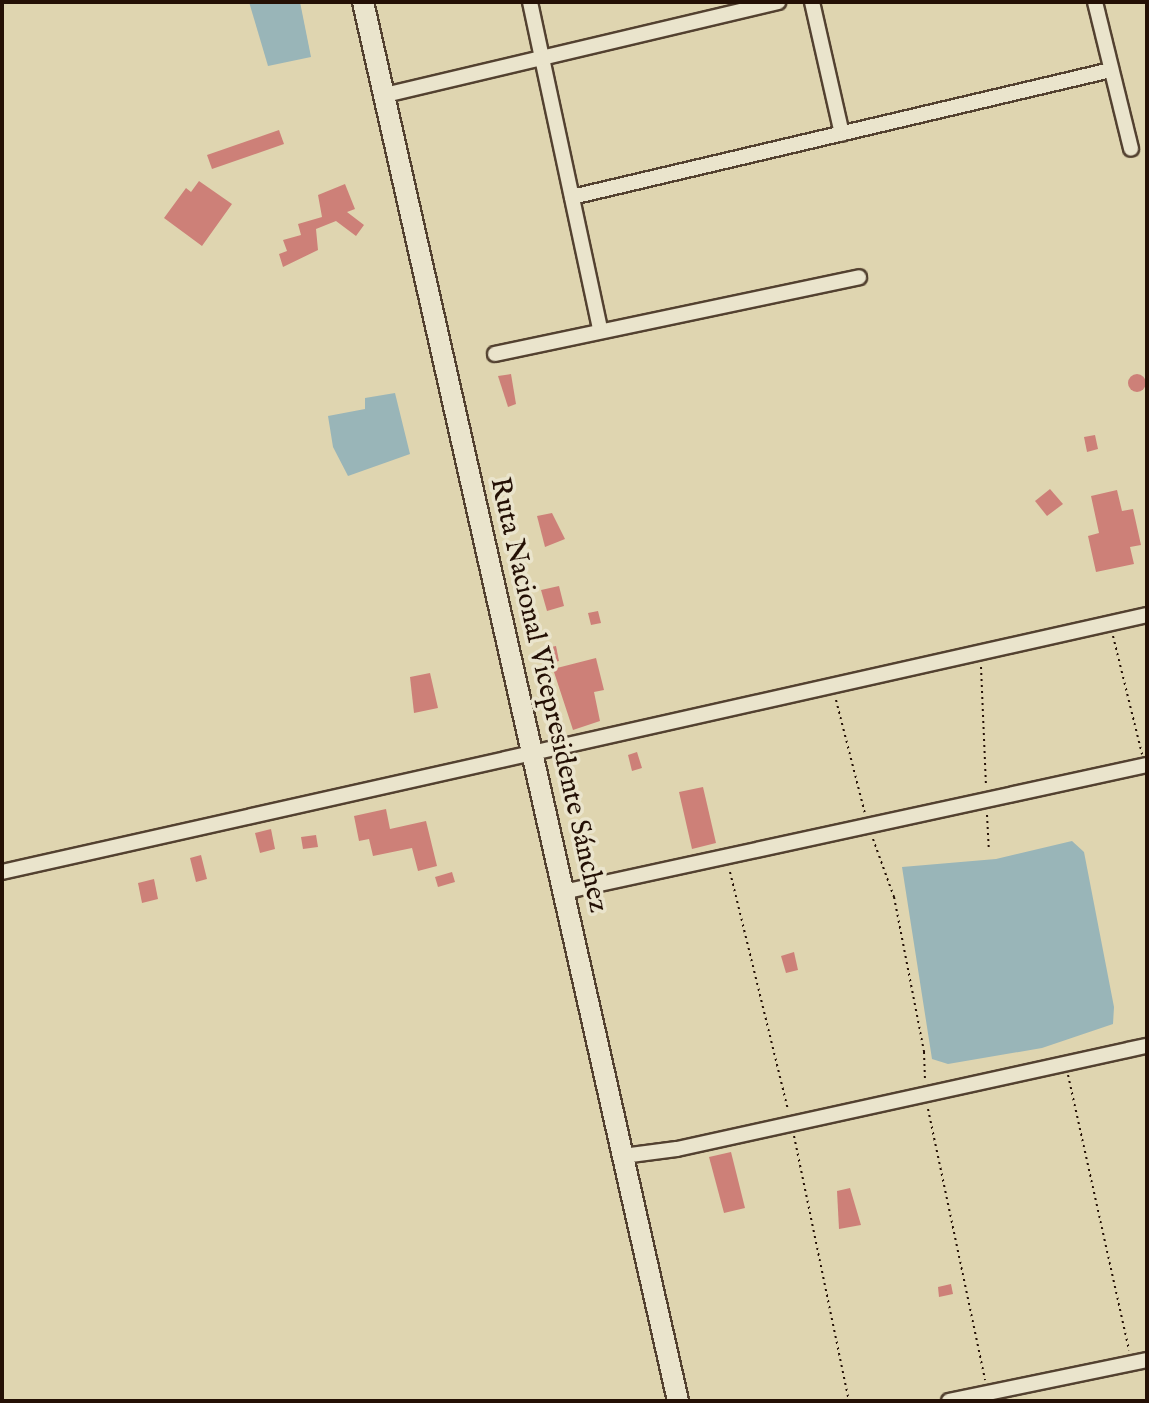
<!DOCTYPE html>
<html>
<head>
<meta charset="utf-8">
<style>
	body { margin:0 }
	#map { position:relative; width:1149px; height:1403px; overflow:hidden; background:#dfd5b0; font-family:"IM FELL English",serif }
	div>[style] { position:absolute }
	.water>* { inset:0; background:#99b5b8 }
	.building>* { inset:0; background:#cd8078 }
	.round { border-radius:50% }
	.path>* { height:2px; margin-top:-1px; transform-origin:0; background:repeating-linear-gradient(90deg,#241005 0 2px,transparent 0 6px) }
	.roads { filter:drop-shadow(2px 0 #534130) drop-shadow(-2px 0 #534130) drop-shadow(0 2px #534130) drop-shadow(0 -2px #534130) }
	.street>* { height:14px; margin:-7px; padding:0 7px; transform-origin:7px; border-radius:7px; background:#eae4cc }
	.secondary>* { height:20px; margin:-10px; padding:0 10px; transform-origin:10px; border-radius:10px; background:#eae4cc }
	span { translate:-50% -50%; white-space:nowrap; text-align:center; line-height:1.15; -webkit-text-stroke:7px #eae4cc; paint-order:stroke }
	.street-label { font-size:28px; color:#241005 }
	.frame { position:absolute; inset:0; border:4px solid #241005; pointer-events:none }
</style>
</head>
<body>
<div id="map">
	<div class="water">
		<i style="clip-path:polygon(249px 2px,300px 2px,311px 57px,268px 66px)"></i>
		<i style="clip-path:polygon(395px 393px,410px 454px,348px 476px,333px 447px,328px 416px,365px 409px,365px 398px)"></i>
		<i style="clip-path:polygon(1072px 841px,1084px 852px,1114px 1007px,1113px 1024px,1042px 1048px,948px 1064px,932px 1059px,902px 867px,996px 859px)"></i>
	</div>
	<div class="building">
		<i style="clip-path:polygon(279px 130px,284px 144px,212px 169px,207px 155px)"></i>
		<i style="clip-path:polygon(199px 181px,232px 204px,202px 246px,164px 218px,186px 188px,191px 192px)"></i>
		<i style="clip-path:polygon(345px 184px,355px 209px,347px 212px,364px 225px,356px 236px,336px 221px,316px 229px,318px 250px,283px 267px,279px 254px,287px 251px,283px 240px,301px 235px,298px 224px,322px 217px,318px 195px)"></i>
		<i class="round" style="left:1128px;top:374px;width:18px;height:18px"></i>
		<i style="clip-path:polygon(511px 374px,516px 404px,508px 407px,498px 376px)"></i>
		<i style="clip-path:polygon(1095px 435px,1098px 449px,1087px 452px,1084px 437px)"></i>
		<i style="clip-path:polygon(1050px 489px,1063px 504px,1047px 516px,1035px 501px)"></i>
		<i style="clip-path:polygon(1117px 490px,1122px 511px,1133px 509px,1141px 545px,1130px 547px,1134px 564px,1096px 572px,1088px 536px,1099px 533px,1091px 496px)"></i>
		<i style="clip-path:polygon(552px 513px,565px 539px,545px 547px,537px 516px)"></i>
		<i style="clip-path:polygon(559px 586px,564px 606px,547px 611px,541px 590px)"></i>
		<i style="clip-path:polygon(598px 611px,601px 623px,591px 625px,588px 613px)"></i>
		<i style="clip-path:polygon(556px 646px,559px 661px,549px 663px,546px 648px)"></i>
		<i style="clip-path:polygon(596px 658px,604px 690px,594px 692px,600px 721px,573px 730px,553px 669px)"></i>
		<i style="clip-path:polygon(430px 673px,438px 708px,414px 713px,410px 677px)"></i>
		<i style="clip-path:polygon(637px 752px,642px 768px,632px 771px,628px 755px)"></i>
		<i style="clip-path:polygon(703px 787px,716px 843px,692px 849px,679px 792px)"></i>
		<i style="clip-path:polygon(386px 809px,390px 829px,426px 821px,437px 866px,418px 871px,412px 848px,373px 856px,369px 839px,359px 841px,354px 816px)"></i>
		<i style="clip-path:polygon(271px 829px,275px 849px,260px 853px,255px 833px)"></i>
		<i style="clip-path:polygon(316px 835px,318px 847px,303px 849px,301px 837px)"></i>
		<i style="clip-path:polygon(201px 855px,207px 879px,196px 882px,190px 858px)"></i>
		<i style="clip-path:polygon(452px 872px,455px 882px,438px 887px,435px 877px)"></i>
		<i style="clip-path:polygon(154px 879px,158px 899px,142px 903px,138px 883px)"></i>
		<i style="clip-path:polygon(794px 952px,798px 970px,786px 973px,781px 956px)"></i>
		<i style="clip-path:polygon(731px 1152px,745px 1208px,724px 1213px,709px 1157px)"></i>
		<i style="clip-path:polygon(850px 1188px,861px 1225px,839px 1229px,837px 1191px)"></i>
		<i style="clip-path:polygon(951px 1284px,953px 1294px,939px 1297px,938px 1287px)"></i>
	</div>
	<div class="path">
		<i style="left:1113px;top:636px;width:122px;rotate:76.2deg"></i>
		<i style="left:981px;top:667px;width:117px;rotate:87.6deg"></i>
		<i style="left:836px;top:700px;width:118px;rotate:75.7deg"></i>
		<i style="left:987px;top:815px;width:34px;rotate:87deg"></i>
		<i style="left:873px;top:839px;width:62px;rotate:70.1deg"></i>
		<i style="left:894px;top:897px;width:158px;rotate:79deg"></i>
		<i style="left:924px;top:1052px;width:30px;rotate:88deg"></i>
		<i style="left:730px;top:872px;width:245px;rotate:76.3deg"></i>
		<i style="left:1068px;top:1075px;width:282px;rotate:77.5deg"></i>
		<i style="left:928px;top:1109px;width:277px;rotate:78.1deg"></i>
		<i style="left:794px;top:1136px;width:271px;rotate:78.3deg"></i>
	</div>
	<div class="roads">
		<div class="street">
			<i style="left:530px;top:2px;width:333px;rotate:77.9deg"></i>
			<i style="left:812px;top:2px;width:135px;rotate:77.2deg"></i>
			<i style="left:1095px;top:2px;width:151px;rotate:76.2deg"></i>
			<i style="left:385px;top:95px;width:404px;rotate:-13.3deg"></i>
			<i style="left:572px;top:197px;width:554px;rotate:-13.26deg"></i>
			<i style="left:495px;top:354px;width:372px;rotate:-11.9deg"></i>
			<i style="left:2px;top:872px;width:1173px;rotate:-12.65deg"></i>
			<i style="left:563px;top:892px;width:598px;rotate:-12.27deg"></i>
			<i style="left:623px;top:1156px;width:54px;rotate:-7.4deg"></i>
			<i style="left:677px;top:1149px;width:481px;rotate:-12.4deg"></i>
			<i style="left:949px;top:1401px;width:202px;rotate:-11.7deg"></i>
		</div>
		<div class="secondary">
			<i style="left:363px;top:2px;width:1434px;rotate:77.31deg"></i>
		</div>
	</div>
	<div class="street-label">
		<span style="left:548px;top:695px;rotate:77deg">Ruta Nacional Vicepresidente Sánchez</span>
	</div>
	<div class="frame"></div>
</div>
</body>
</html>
